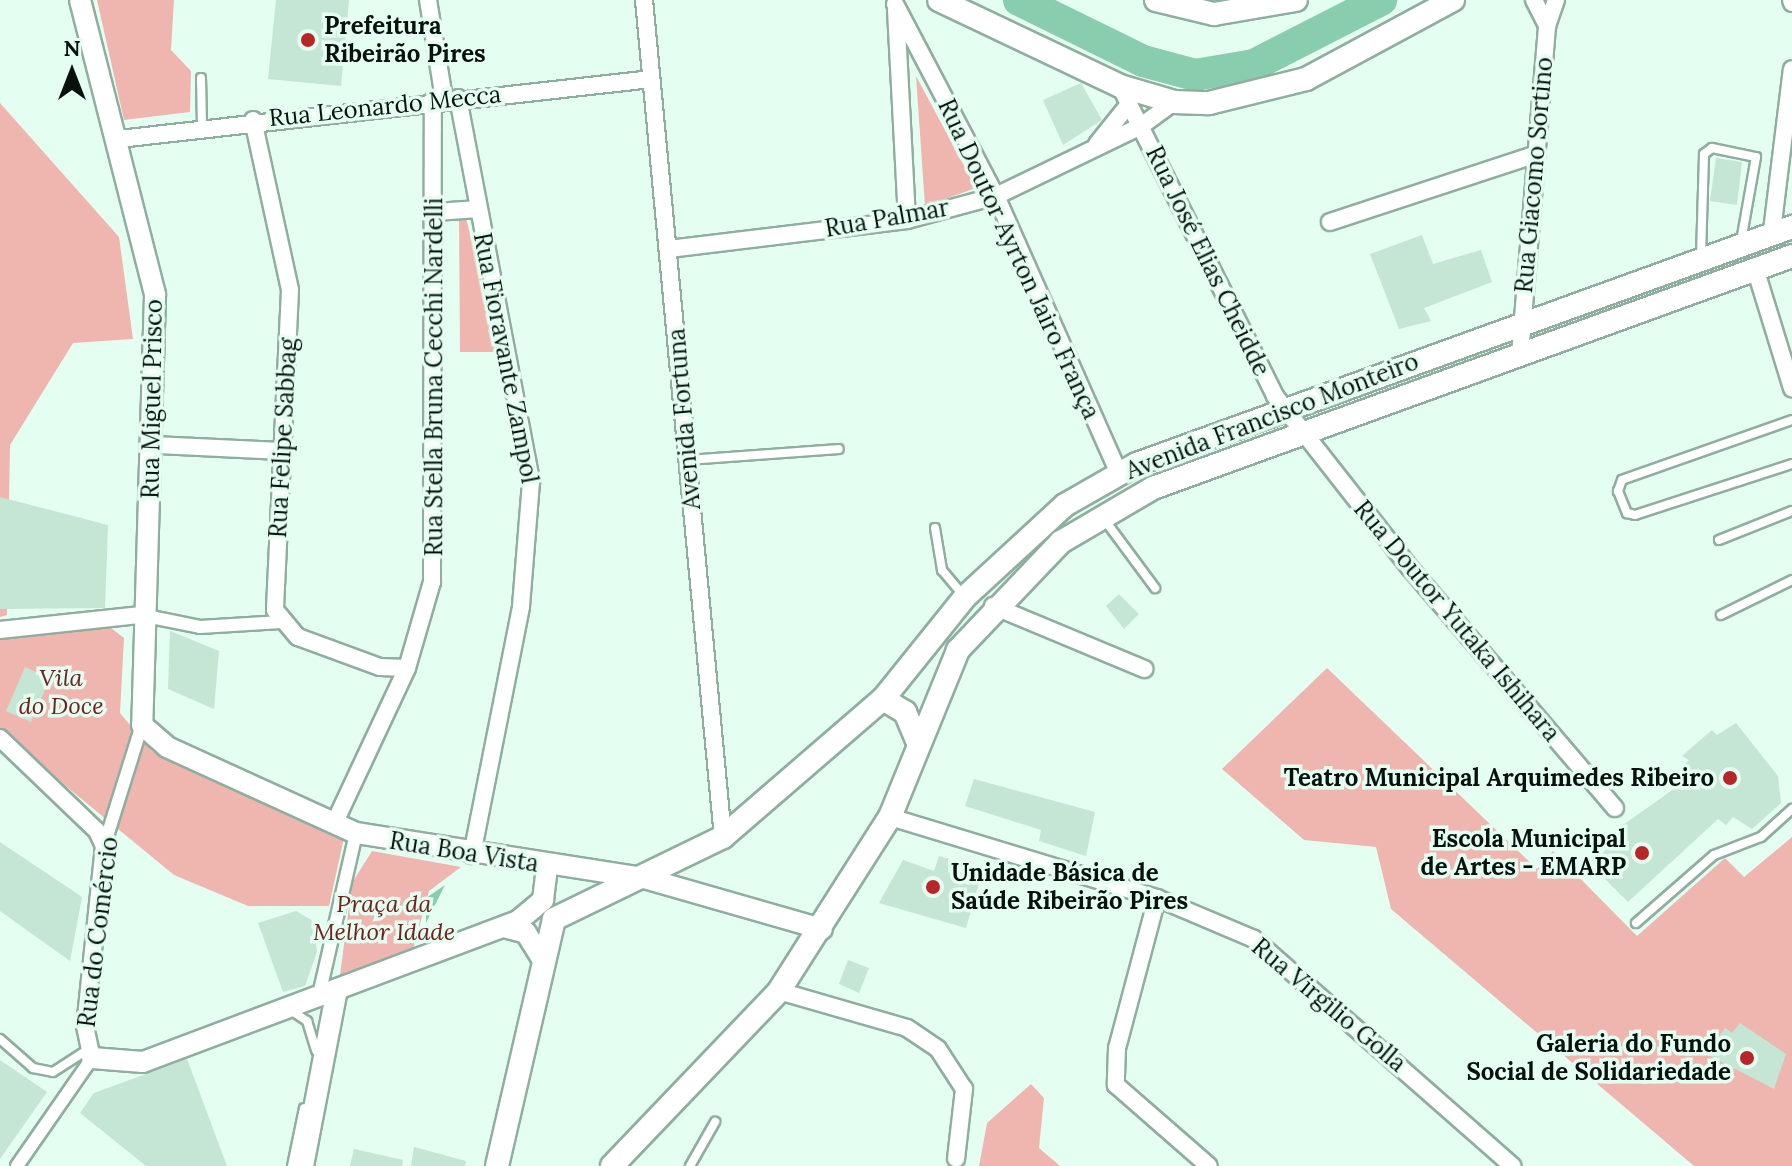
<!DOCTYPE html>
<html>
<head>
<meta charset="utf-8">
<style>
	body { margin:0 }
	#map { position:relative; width:1792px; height:1166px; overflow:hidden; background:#e4fef1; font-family:Lora,serif }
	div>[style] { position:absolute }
	.green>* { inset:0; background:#efb6b0 }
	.water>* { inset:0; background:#89cdaf }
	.river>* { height:32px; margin:-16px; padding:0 16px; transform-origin:16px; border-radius:16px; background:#89cdaf }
	.building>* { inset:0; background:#c5e5d5 }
	.roads { filter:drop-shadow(2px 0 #8fae9f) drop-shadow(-2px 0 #8fae9f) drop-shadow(0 2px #8fae9f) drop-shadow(0 -2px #8fae9f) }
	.service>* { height:8px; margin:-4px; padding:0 4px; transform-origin:4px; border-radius:4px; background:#fff }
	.pedestrian>* { height:12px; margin:-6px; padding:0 6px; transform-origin:6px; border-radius:6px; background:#fff }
	.minor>* { height:16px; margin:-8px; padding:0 8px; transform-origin:8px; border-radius:8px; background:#fff }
	.tertiary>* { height:20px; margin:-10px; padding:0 10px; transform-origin:10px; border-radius:10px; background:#fff }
	.secondary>* { height:22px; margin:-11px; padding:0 11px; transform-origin:11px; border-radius:11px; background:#fff }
	.dots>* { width:22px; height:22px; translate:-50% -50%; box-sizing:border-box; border:4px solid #e4fef1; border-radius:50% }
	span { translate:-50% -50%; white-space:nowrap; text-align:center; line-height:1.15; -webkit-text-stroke:7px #e4fef1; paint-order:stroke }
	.poi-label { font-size:24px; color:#07120d; font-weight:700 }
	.left { translate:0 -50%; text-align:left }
	.right { translate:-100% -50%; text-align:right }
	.street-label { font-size:24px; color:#07120d }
	.park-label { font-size:24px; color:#6f211e; font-style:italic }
	.north { position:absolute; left:32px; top:32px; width:80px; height:80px; -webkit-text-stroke:6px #e4fef1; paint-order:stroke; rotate:0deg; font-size:22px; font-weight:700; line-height:32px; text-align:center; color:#07120d }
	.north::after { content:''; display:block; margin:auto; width:28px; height:36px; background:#07120d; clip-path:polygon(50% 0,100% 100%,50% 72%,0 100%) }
</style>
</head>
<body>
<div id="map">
	<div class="green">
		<i style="clip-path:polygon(97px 0,174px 0,171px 50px,191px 71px,190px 112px,124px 120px)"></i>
		<i style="clip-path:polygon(916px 76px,976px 188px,925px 206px)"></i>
		<i style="clip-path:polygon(0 103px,119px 237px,133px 339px,73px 343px,10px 445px,7px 615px,0 617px)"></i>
		<i style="clip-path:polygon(466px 218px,500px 352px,460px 352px,459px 219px)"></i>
		<i style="clip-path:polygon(86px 625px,111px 628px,124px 638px,120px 713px,152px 751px,344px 838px,329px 906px,248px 906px,174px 875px,0 732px,0 640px)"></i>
		<i style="clip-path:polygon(1327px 668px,1537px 869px,1553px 851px,1637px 936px,1725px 858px,1744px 877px,1792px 837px,1792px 1166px,1694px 1166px,1391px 909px,1376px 847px,1304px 840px,1222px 769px)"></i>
		<i style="clip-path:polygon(372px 851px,461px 867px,429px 891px,413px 950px,340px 975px,352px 883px)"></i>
		<i style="clip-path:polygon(1031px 1084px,1044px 1098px,1039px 1148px,1060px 1166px,979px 1166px,987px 1123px)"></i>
	</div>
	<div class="water">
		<i style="clip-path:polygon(445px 885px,426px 923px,426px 898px)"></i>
	</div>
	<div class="river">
		<i style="left:1019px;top:0;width:138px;rotate:26.2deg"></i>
		<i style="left:1143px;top:61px;width:54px;rotate:15.1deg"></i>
		<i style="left:1195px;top:75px;width:60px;rotate:-9.6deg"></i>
		<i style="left:1254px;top:65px;width:143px;rotate:-27.1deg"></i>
	</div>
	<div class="building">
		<i style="clip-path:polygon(276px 0,349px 0,341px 86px,268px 79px)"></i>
		<i style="clip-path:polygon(1081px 83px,1102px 120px,1063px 145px,1043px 100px)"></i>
		<i style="clip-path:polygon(1716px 158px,1742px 162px,1737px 205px,1710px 201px)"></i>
		<i style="clip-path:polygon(1422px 235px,1433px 264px,1481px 250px,1492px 282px,1424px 308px,1431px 321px,1399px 329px,1370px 254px)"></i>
		<i style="clip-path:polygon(0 497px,108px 525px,105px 608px,0 609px)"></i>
		<i style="clip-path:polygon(1119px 594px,1139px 614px,1124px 629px,1106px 606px)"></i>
		<i style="clip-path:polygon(170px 631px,219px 651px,214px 709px,168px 689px)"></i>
		<i style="clip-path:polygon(25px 667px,50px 678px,31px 722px,6px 711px)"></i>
		<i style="clip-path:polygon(1736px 723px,1778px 776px,1781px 803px,1752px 829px,1733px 817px,1726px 825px,1718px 819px,1628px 902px,1590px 864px,1615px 842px,1609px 835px,1685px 781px,1677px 772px,1689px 760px,1682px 756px,1712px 730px,1717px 735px)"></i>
		<i style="clip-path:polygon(974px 779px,1095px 812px,1086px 856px,1039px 841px,1041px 830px,965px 806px)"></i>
		<i style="clip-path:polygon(0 842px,82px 897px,70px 961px,0 911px)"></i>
		<i style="clip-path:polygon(939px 856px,983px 869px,966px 928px,879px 903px,903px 860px,934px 871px)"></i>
		<i style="clip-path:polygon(296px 911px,313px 921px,317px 952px,305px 986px,283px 992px,258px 923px)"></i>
		<i style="clip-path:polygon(848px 960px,869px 968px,859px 993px,839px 984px)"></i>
		<i style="clip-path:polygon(1740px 1023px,1786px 1054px,1774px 1089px,1706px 1054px,1725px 1028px,1732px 1033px)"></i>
		<i style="clip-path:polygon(187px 1059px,227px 1166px,146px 1166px,80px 1113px,94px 1093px)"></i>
		<i style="clip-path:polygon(0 1060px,47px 1092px,0 1159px)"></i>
		<i style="clip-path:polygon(414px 1147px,466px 1161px,465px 1166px,411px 1166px)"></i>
		<i style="clip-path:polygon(354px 1149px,403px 1160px,402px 1166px,350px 1166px)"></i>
	</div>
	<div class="roads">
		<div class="service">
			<i style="left:201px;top:78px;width:49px;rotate:88.8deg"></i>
			<i style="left:1701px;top:256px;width:102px;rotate:-88.3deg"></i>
			<i style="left:1704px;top:154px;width:10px;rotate:-37deg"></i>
			<i style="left:1712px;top:148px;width:45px;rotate:11.6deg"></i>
			<i style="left:1756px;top:157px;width:85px;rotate:100.1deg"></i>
			<i style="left:1792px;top:420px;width:180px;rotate:160.6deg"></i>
			<i style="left:1622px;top:480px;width:12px;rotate:110deg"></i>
			<i style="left:1618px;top:491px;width:24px;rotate:68deg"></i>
			<i style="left:1627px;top:513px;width:8px;rotate:14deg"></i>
			<i style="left:1635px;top:515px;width:165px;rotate:-18deg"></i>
			<i style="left:688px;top:460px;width:151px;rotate:-4.2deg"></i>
			<i style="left:1104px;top:519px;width:86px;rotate:53.5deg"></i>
			<i style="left:935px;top:528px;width:43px;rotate:80.5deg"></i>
			<i style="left:942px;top:570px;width:34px;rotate:50deg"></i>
			<i style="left:1719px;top:540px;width:79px;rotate:-21.7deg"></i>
			<i style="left:1721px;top:615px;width:79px;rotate:-26.2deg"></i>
			<i style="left:1636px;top:923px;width:103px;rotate:-41.1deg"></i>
			<i style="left:1714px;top:855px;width:50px;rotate:-21deg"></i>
			<i style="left:1761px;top:837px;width:42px;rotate:-42.1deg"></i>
			<i style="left:289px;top:1009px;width:22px;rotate:34deg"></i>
			<i style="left:307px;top:1021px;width:31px;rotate:73deg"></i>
			<i style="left:0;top:1039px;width:44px;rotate:41.3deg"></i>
			<i style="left:33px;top:1068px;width:20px;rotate:11deg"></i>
			<i style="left:53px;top:1072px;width:40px;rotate:-32.9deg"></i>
			<i style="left:292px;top:1166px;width:59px;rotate:-78.3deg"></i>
			<i style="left:690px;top:1166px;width:51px;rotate:-60.4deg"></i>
		</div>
		<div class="pedestrian">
			<i style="left:141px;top:615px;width:60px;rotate:11.5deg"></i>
			<i style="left:200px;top:627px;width:81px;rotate:-3.5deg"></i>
			<i style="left:104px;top:846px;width:127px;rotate:-72.6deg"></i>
			<i style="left:319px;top:995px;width:166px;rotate:-77.1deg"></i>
			<i style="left:17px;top:1166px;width:131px;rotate:-55.2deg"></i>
		</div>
		<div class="minor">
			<i style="left:428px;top:0;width:100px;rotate:80.8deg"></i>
			<i style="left:644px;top:0;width:841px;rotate:84.61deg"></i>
			<i style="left:1534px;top:0;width:29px;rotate:63deg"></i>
			<i style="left:1791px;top:0;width:3px;rotate:72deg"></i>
			<i style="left:895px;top:4px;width:217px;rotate:62.3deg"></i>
			<i style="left:996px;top:196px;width:304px;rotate:66.1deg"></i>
			<i style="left:896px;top:10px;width:210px;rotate:87deg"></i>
			<i style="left:1120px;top:86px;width:347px;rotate:63.4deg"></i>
			<i style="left:1275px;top:396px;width:217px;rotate:51.9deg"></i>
			<i style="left:1409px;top:567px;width:317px;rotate:49.5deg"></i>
			<i style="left:458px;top:98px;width:391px;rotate:79.2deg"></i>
			<i style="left:531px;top:482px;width:125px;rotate:94.6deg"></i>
			<i style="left:521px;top:607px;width:253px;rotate:101.2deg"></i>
			<i style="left:253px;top:120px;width:174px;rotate:77.7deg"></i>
			<i style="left:290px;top:290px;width:320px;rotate:92.7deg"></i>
			<i style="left:275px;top:610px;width:35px;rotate:50deg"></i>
			<i style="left:298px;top:637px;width:87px;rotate:20.1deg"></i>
			<i style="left:380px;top:667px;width:27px;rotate:2deg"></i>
			<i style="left:119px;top:139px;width:535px;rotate:-6.43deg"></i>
			<i style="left:1097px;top:144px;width:51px;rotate:-51.3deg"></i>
			<i style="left:436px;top:212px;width:42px;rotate:-4.1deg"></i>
			<i style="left:1330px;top:222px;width:215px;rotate:-18.2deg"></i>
			<i style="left:1772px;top:231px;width:163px;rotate:-83deg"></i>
			<i style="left:669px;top:249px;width:240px;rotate:-6.9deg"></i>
			<i style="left:907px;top:220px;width:92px;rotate:-15.1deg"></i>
			<i style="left:996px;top:196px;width:161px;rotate:-25.8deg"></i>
			<i style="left:1141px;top:126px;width:41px;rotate:-36deg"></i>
			<i style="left:1755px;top:268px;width:126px;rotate:72.9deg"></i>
			<i style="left:1520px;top:355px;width:330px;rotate:-85.3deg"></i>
			<i style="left:1547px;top:26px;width:28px;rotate:-71deg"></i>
			<i style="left:156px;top:445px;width:128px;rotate:2.7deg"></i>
			<i style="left:993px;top:606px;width:164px;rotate:22.6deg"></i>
			<i style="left:0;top:630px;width:142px;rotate:-6.1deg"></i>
			<i style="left:0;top:738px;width:134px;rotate:43.8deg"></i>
			<i style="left:97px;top:831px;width:17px;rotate:65deg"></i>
			<i style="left:104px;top:846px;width:181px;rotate:96deg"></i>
			<i style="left:85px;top:1026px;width:33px;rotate:78deg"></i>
			<i style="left:890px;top:817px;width:279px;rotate:16.9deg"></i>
			<i style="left:1157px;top:898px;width:105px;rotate:22.9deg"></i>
			<i style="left:1254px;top:939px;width:344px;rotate:41.3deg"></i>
			<i style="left:334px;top:824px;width:172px;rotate:-64.9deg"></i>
			<i style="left:407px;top:668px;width:90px;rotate:-73.8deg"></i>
			<i style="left:432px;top:582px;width:481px;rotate:-89.9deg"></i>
			<i style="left:1157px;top:898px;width:155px;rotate:104.9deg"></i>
			<i style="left:1117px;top:1048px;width:37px;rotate:92deg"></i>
			<i style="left:1116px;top:1085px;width:123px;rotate:41.1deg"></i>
			<i style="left:779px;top:991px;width:133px;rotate:16.1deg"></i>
			<i style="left:907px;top:1028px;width:37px;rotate:34deg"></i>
			<i style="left:938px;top:1049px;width:48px;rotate:57deg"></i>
			<i style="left:964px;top:1089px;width:70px;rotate:96.5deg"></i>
		</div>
		<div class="tertiary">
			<i style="left:80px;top:0;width:304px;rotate:75.7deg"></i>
			<i style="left:155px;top:295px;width:430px;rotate:91.7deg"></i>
			<i style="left:142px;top:725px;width:33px;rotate:41deg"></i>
			<i style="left:167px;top:747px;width:208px;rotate:24.5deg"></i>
			<i style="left:356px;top:833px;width:291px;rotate:8.9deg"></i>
			<i style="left:644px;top:878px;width:185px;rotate:16deg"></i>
			<i style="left:504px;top:927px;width:23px;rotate:15deg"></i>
			<i style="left:526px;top:933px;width:32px;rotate:58deg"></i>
			<i style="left:92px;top:1058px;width:51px;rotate:4.5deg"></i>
			<i style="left:143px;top:1062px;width:401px;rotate:-20.6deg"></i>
			<i style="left:518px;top:921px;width:33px;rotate:-40deg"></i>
			<i style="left:543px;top:900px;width:35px;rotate:-83deg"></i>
			<i style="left:303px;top:1166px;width:180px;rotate:-79.1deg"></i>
		</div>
		<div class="secondary">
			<i style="left:939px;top:0;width:200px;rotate:25.4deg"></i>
			<i style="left:1120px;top:86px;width:56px;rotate:16.5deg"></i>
			<i style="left:1174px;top:102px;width:35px;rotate:2deg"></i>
			<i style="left:1209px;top:103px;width:100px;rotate:-13.9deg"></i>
			<i style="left:1306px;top:79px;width:167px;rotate:-28.3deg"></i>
			<i style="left:1156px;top:0;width:60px;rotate:13.6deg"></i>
			<i style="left:1214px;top:14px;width:83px;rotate:-9.7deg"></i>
			<i style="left:883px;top:699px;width:26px;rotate:31deg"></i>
			<i style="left:905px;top:712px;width:30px;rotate:67deg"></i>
			<i style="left:497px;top:1166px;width:253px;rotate:-77deg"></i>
			<i style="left:554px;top:919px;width:188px;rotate:-25.9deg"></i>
			<i style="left:723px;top:837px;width:211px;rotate:-40.8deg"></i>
			<i style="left:883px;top:699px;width:131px;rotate:-51.2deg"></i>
			<i style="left:965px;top:597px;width:136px;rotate:-42.6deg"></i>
			<i style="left:1065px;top:505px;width:83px;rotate:-29.7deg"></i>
			<i style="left:1137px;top:464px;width:697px;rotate:-19.89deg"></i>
			<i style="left:612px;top:1166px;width:242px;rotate:-46.3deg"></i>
			<i style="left:779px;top:991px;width:206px;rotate:-57.5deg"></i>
			<i style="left:890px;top:817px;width:180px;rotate:-67.8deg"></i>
			<i style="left:958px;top:650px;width:149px;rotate:-46.4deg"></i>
			<i style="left:1061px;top:542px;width:107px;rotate:-30.4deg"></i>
			<i style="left:1153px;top:488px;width:680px;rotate:-19.95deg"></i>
		</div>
	</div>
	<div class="dots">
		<i style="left:308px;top:40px;background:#b72728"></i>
		<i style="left:1730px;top:778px;background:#b72728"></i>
		<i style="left:1642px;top:853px;background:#b72728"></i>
		<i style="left:933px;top:887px;background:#b72728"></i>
		<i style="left:1747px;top:1058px;background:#b72728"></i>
	</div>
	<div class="poi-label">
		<span class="left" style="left:324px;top:40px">Prefeitura<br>Ribeirão Pires</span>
		<span class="right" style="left:1714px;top:778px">Teatro Municipal Arquimedes Ribeiro</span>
		<span class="right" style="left:1626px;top:853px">Escola Municipal<br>de Artes - EMARP</span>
		<span class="left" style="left:951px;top:887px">Unidade Básica de<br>Saúde Ribeirão Pires</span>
		<span class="right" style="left:1731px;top:1058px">Galeria do Fundo<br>Social de Solidariedade</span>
	</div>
	<div class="street-label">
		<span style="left:385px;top:106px;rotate:-6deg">Rua Leonardo Mecca</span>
		<span style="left:1534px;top:175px;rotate:-85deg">Rua Giacomo Sortino</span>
		<span style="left:887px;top:218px;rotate:-10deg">Rua Palmar</span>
		<span style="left:1019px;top:259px;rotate:65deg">Rua Doutor Ayrton Jairo França</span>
		<span style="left:1208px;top:261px;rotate:64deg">Rua José Elias Cheidde</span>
		<span style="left:506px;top:358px;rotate:79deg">Rua Fioravante Zampol</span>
		<span style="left:434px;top:377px;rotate:-90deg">Rua Stella Bruna Cecchi Nardelli</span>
		<span style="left:152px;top:399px;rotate:-89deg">Rua Miguel Prisco</span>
		<span style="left:1272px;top:416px;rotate:-21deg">Avenida Francisco Monteiro</span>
		<span style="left:684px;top:419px;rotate:-95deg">Avenida Fortuna</span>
		<span style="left:283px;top:438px;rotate:-87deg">Rua Felipe Sabbag</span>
		<span style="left:1457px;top:621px;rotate:50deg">Rua Doutor Yutaka Ishihara</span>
		<span style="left:464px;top:852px;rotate:9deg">Rua Boa Vista</span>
		<span style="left:98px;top:932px;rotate:-83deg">Rua do Comércio</span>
		<span style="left:1329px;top:1005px;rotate:40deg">Rua Virgilio Golla</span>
	</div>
	<div class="park-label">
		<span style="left:61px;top:692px">Vila<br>do Doce</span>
		<span style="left:384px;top:918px">Praça da<br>Melhor Idade</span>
	</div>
	<div class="north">N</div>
</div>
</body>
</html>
